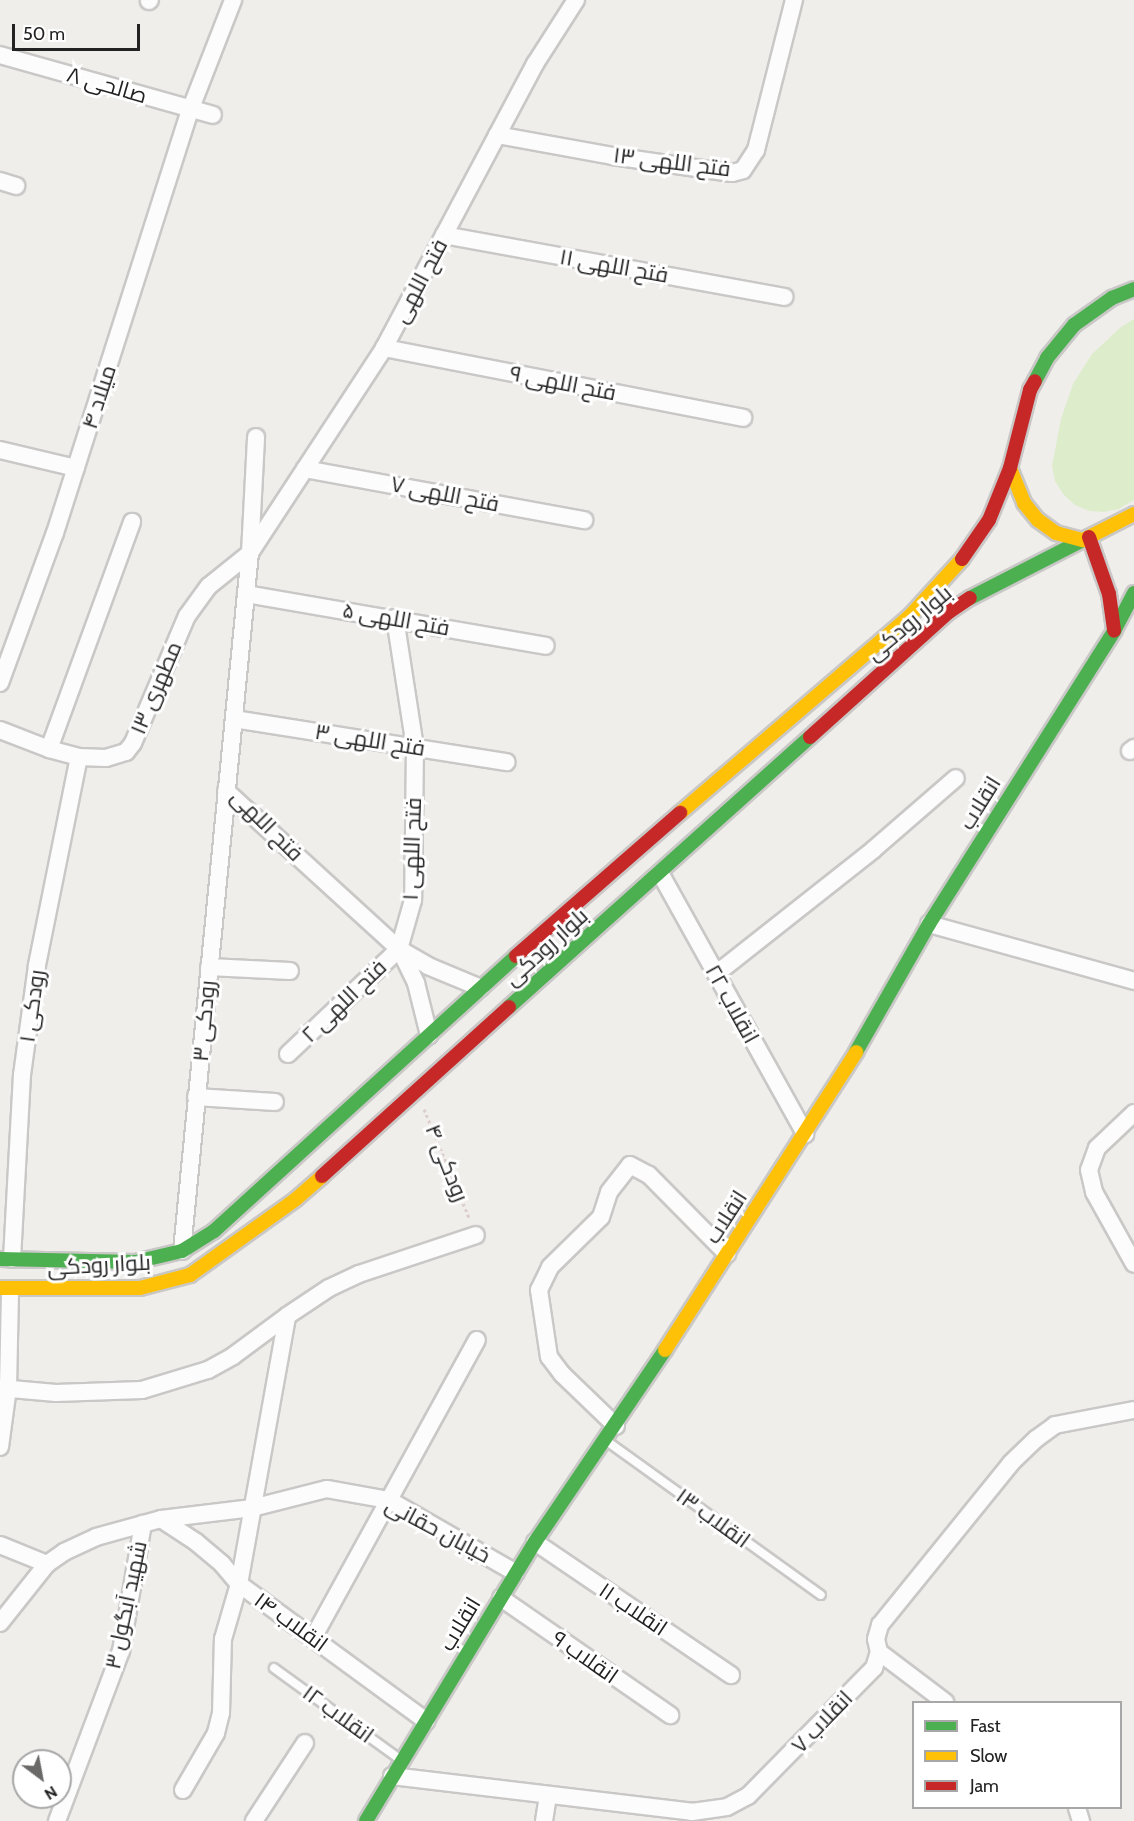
<!DOCTYPE html>
<html>
<head>
<meta charset="utf-8">
<style>
	body { margin:0 }
	#map { position:relative; width:1134px; height:1821px; overflow:hidden; background:#f0eeeb; font-family:Cabin,Cairo,sans-serif }
	div>[style] { position:absolute }
	.grass>* { inset:0; background:#ddeccb }
	.path>* { height:3px; margin-top:-1.5px; transform-origin:0; background:repeating-linear-gradient(90deg,#dccecd 0 3px,transparent 0 6px) }
	.roads { filter:drop-shadow(2px 0 #c9c8c7) drop-shadow(-2px 0 #c9c8c7) drop-shadow(0 2px #c9c8c7) drop-shadow(0 -2px #c9c8c7) }
	.lane>* { height:8px; margin:-4px; padding:0 4px; transform-origin:4px; border-radius:4px; background:#fdfcfc }
	.street>* { height:16px; margin:-8px; padding:0 8px; transform-origin:8px; border-radius:8px; background:#fdfcfc }
	.fast>* { height:14px; margin:-7px; padding:0 7px; transform-origin:7px; border-radius:7px; background:#4caf50 }
	.slow>* { height:14px; margin:-7px; padding:0 7px; transform-origin:7px; border-radius:7px; background:#ffc107 }
	.jam>* { height:14px; margin:-7px; padding:0 7px; transform-origin:7px; border-radius:7px; background:#c62828 }
	span { translate:-50% -50%; white-space:nowrap; text-align:center; line-height:1.15; -webkit-text-stroke:6px #fff; paint-order:stroke }
	.street-label { font-size:22px; color:#222 }
	.legend { position:absolute; left:912px; top:1701px; width:210px; height:108px; box-sizing:border-box; background:#fff; border:2px solid #a7a7a7; margin:0; padding:8px 10px; list-style:none; font-size:18px; color:#222 }
	.legend li { display:flex; align-items:center; gap:12px; height:30px }
	.legend b { width:30px; border:2px solid #a7a7a7 }
	.north { position:absolute; left:12px; top:1749px; width:60px; height:60px; box-sizing:border-box; background:#fff; border:2px solid #a7a7a7; border-radius:50%; rotate:148deg; font-size:16px; font-weight:700; line-height:24px; text-align:center; color:#222 }
	.north::after { content:''; display:block; margin:auto; width:21px; height:27px; background:#6a6968; clip-path:polygon(50% 0,100% 100%,50% 72%,0 100%) }
	.scale { position:absolute; left:12px; top:24px; width:128px; height:27px; box-sizing:border-box; border:3px solid #222; border-top:0; padding-left:8px; font-size:18px; line-height:21px; white-space:nowrap; color:#222; -webkit-text-stroke:4px #fff; paint-order:stroke }
</style>
</head>
<body>
<div id="map">
	<div class="grass">
		<i style="clip-path:polygon(1134px 319px,1134px 500px,1119px 509px,1104px 512px,1089px 511px,1075px 505px,1063px 494px,1055px 481px,1052px 466px,1061px 419px,1073px 384px,1092px 354px,1121px 327px)"></i>
	</div>
	<div class="path">
		<i style="left:424px;top:1109px;width:120px;rotate:67.5deg"></i>
	</div>
	<div class="roads">
		<div class="lane">
			<i style="left:608px;top:1442px;width:262px;rotate:35.7deg"></i>
			<i style="left:274px;top:1668px;width:157px;rotate:35.9deg"></i>
		</div>
		<div class="street">
			<i style="left:149px;top:1px;width:1px;rotate:-45deg"></i>
			<i style="left:0;top:55px;width:221px;rotate:15.7deg"></i>
			<i style="left:497px;top:135px;width:117px;rotate:10.3deg"></i>
			<i style="left:612px;top:156px;width:121px;rotate:8.1deg"></i>
			<i style="left:732px;top:173px;width:11px;rotate:-15deg"></i>
			<i style="left:743px;top:170px;width:24px;rotate:-57deg"></i>
			<i style="left:756px;top:150px;width:155px;rotate:-75.8deg"></i>
			<i style="left:0;top:181px;width:17px;rotate:17deg"></i>
			<i style="left:444px;top:235px;width:346px;rotate:10.3deg"></i>
			<i style="left:384px;top:348px;width:366px;rotate:11deg"></i>
			<i style="left:0;top:450px;width:78px;rotate:13.3deg"></i>
			<i style="left:305px;top:469px;width:284px;rotate:10.4deg"></i>
			<i style="left:246px;top:594px;width:304px;rotate:9.8deg"></i>
			<i style="left:395px;top:618px;width:131px;rotate:81.2deg"></i>
			<i style="left:415px;top:747px;width:153px;rotate:90.7deg"></i>
			<i style="left:413px;top:900px;width:51px;rotate:105.9deg"></i>
			<i style="left:0;top:683px;width:160px;rotate:-69.9deg"></i>
			<i style="left:55px;top:533px;width:446px;rotate:-72.3deg"></i>
			<i style="left:191px;top:108px;width:116px;rotate:-68.7deg"></i>
			<i style="left:234px;top:719px;width:276px;rotate:9deg"></i>
			<i style="left:0;top:730px;width:53px;rotate:21.2deg"></i>
			<i style="left:49px;top:749px;width:31px;rotate:15deg"></i>
			<i style="left:79px;top:757px;width:27px;rotate:2deg"></i>
			<i style="left:106px;top:758px;width:21px;rotate:-17deg"></i>
			<i style="left:126px;top:752px;width:11px;rotate:-52deg"></i>
			<i style="left:133px;top:743px;width:138px;rotate:-67deg"></i>
			<i style="left:187px;top:616px;width:37px;rotate:-54deg"></i>
			<i style="left:209px;top:586px;width:53px;rotate:-38.8deg"></i>
			<i style="left:250px;top:553px;width:245px;rotate:-56.8deg"></i>
			<i style="left:384px;top:348px;width:322px;rotate:-62deg"></i>
			<i style="left:535px;top:64px;width:76px;rotate:-57.4deg"></i>
			<i style="left:49px;top:749px;width:242px;rotate:-69.9deg"></i>
			<i style="left:1130px;top:751px;width:5px;rotate:-37deg"></i>
			<i style="left:226px;top:791px;width:234px;rotate:42.4deg"></i>
			<i style="left:399px;top:949px;width:34px;rotate:30deg"></i>
			<i style="left:428px;top:966px;width:57px;rotate:22.5deg"></i>
			<i style="left:660px;top:873px;width:299px;rotate:60.9deg"></i>
			<i style="left:929px;top:924px;width:213px;rotate:15.5deg"></i>
			<i style="left:400px;top:950px;width:37px;rotate:64deg"></i>
			<i style="left:416px;top:983px;width:54px;rotate:76deg"></i>
			<i style="left:209px;top:967px;width:81px;rotate:2.8deg"></i>
			<i style="left:716px;top:974px;width:201px;rotate:-38.3deg"></i>
			<i style="left:874px;top:849px;width:108px;rotate:-40.9deg"></i>
			<i style="left:288px;top:1054px;width:153px;rotate:-43.4deg"></i>
			<i style="left:196px;top:1097px;width:79px;rotate:3.6deg"></i>
			<i style="left:1134px;top:1113px;width:51px;rotate:136.6deg"></i>
			<i style="left:1097px;top:1148px;width:23px;rotate:110deg"></i>
			<i style="left:1089px;top:1170px;width:23px;rotate:77deg"></i>
			<i style="left:1094px;top:1192px;width:82px;rotate:60.9deg"></i>
			<i style="left:182px;top:1251px;width:701px;rotate:-84.44deg"></i>
			<i style="left:250px;top:553px;width:116px;rotate:-87deg"></i>
			<i style="left:12px;top:1259px;width:184px;rotate:-86.9deg"></i>
			<i style="left:22px;top:1075px;width:111px;rotate:-82.2deg"></i>
			<i style="left:37px;top:965px;width:212px;rotate:-78.6deg"></i>
			<i style="left:0;top:1388px;width:56px;rotate:5.1deg"></i>
			<i style="left:56px;top:1393px;width:86px;rotate:-2deg"></i>
			<i style="left:142px;top:1390px;width:69px;rotate:-16.9deg"></i>
			<i style="left:208px;top:1370px;width:29px;rotate:-29deg"></i>
			<i style="left:233px;top:1356px;width:67px;rotate:-36.5deg"></i>
			<i style="left:287px;top:1316px;width:50px;rotate:-33.7deg"></i>
			<i style="left:329px;top:1288px;width:33px;rotate:-25deg"></i>
			<i style="left:359px;top:1274px;width:123px;rotate:-18.4deg"></i>
			<i style="left:616px;top:1426px;width:75px;rotate:-136.1deg"></i>
			<i style="left:562px;top:1374px;width:21px;rotate:-127deg"></i>
			<i style="left:549px;top:1357px;width:68px;rotate:-98.5deg"></i>
			<i style="left:539px;top:1290px;width:25px;rotate:-64deg"></i>
			<i style="left:550px;top:1267px;width:71px;rotate:-44.4deg"></i>
			<i style="left:601px;top:1217px;width:26px;rotate:-72deg"></i>
			<i style="left:609px;top:1192px;width:34px;rotate:-52deg"></i>
			<i style="left:630px;top:1165px;width:21px;rotate:28deg"></i>
			<i style="left:649px;top:1175px;width:111px;rotate:45.4deg"></i>
			<i style="left:0;top:1447px;width:60px;rotate:-82.3deg"></i>
			<i style="left:8px;top:1388px;width:99px;rotate:-88.8deg"></i>
			<i style="left:161px;top:1519px;width:42px;rotate:33.3deg"></i>
			<i style="left:196px;top:1542px;width:34px;rotate:40deg"></i>
			<i style="left:222px;top:1564px;width:26px;rotate:50deg"></i>
			<i style="left:239px;top:1584px;width:232px;rotate:36.2deg"></i>
			<i style="left:535px;top:1542px;width:237px;rotate:34.2deg"></i>
			<i style="left:0;top:1545px;width:51px;rotate:22deg"></i>
			<i style="left:501px;top:1598px;width:206px;rotate:34.7deg"></i>
			<i style="left:0;top:1623px;width:75px;rotate:-51.5deg"></i>
			<i style="left:47px;top:1564px;width:21px;rotate:-35deg"></i>
			<i style="left:64px;top:1552px;width:35px;rotate:-25deg"></i>
			<i style="left:96px;top:1537px;width:67px;rotate:-15.5deg"></i>
			<i style="left:161px;top:1519px;width:92px;rotate:-6.9deg"></i>
			<i style="left:252px;top:1508px;width:77px;rotate:-14.2deg"></i>
			<i style="left:327px;top:1489px;width:63px;rotate:10.1deg"></i>
			<i style="left:389px;top:1500px;width:146px;rotate:29.9deg"></i>
			<i style="left:313px;top:1638px;width:340px;rotate:-61.2deg"></i>
			<i style="left:879px;top:1652px;width:83px;rotate:37.1deg"></i>
			<i style="left:392px;top:1776px;width:302px;rotate:6.8deg"></i>
			<i style="left:692px;top:1812px;width:35px;rotate:-8deg"></i>
			<i style="left:727px;top:1807px;width:24px;rotate:-28deg"></i>
			<i style="left:748px;top:1796px;width:180px;rotate:-45.5deg"></i>
			<i style="left:874px;top:1668px;width:17px;rotate:-73deg"></i>
			<i style="left:879px;top:1652px;width:13px;rotate:-103deg"></i>
			<i style="left:876px;top:1639px;width:15px;rotate:-74deg"></i>
			<i style="left:880px;top:1625px;width:208px;rotate:-51deg"></i>
			<i style="left:1011px;top:1463px;width:35px;rotate:-44deg"></i>
			<i style="left:1036px;top:1439px;width:24px;rotate:-36deg"></i>
			<i style="left:1055px;top:1425px;width:80px;rotate:-10.8deg"></i>
			<i style="left:183px;top:1790px;width:66px;rotate:-59.9deg"></i>
			<i style="left:216px;top:1733px;width:21px;rotate:-76deg"></i>
			<i style="left:221px;top:1713px;width:74px;rotate:-88.5deg"></i>
			<i style="left:223px;top:1639px;width:57px;rotate:-73.8deg"></i>
			<i style="left:239px;top:1584px;width:272px;rotate:-79.8deg"></i>
			<i style="left:1077px;top:1808px;width:14px;rotate:73deg"></i>
			<i style="left:57px;top:1821px;width:182px;rotate:-69.4deg"></i>
			<i style="left:121px;top:1651px;width:129px;rotate:-80.2deg"></i>
			<i style="left:254px;top:1821px;width:93px;rotate:-56.8deg"></i>
			<i style="left:544px;top:1821px;width:26px;rotate:-81deg"></i>
		</div>
		<div class="fast">
			<i style="left:1035px;top:381px;width:26px;rotate:-62deg"></i>
			<i style="left:1047px;top:358px;width:43px;rotate:-50.7deg"></i>
			<i style="left:1074px;top:325px;width:47px;rotate:-35.4deg"></i>
			<i style="left:1112px;top:298px;width:24px;rotate:-22deg"></i>
			<i style="left:970px;top:598px;width:127px;rotate:-27.2deg"></i>
			<i style="left:509px;top:1007px;width:404px;rotate:-41.9deg"></i>
			<i style="left:856px;top:1052px;width:147px;rotate:-60.3deg"></i>
			<i style="left:929px;top:924px;width:347px;rotate:-57.7deg"></i>
			<i style="left:1114px;top:631px;width:43px;rotate:-62.2deg"></i>
			<i style="left:0;top:1259px;width:135px;rotate:1.3deg"></i>
			<i style="left:135px;top:1262px;width:48px;rotate:-13.2deg"></i>
			<i style="left:182px;top:1251px;width:38px;rotate:-32deg"></i>
			<i style="left:214px;top:1231px;width:408px;rotate:-42.3deg"></i>
			<i style="left:366px;top:1821px;width:326px;rotate:-58.8deg"></i>
			<i style="left:535px;top:1542px;width:232px;rotate:-55.9deg"></i>
		</div>
		<div class="slow">
			<i style="left:1010px;top:468px;width:38px;rotate:68deg"></i>
			<i style="left:1024px;top:503px;width:22px;rotate:51deg"></i>
			<i style="left:1038px;top:520px;width:22px;rotate:36deg"></i>
			<i style="left:1056px;top:533px;width:28px;rotate:15deg"></i>
			<i style="left:1083px;top:540px;width:57px;rotate:-27deg"></i>
			<i style="left:680px;top:813px;width:301px;rotate:-40.6deg"></i>
			<i style="left:909px;top:617px;width:79px;rotate:-47.6deg"></i>
			<i style="left:0;top:1288px;width:140px"></i>
			<i style="left:140px;top:1288px;width:52px;rotate:-14.6deg"></i>
			<i style="left:190px;top:1275px;width:130px;rotate:-35.6deg"></i>
			<i style="left:296px;top:1199px;width:35px;rotate:-41deg"></i>
			<i style="left:665px;top:1350px;width:354px;rotate:-57.3deg"></i>
		</div>
		<div class="jam">
			<i style="left:1089px;top:537px;width:60px;rotate:70.7deg"></i>
			<i style="left:1109px;top:594px;width:37px;rotate:82deg"></i>
			<i style="left:962px;top:559px;width:47px;rotate:-55.3deg"></i>
			<i style="left:989px;top:520px;width:56px;rotate:-68deg"></i>
			<i style="left:1010px;top:468px;width:81px;rotate:-75.6deg"></i>
			<i style="left:1030px;top:390px;width:10px;rotate:-61deg"></i>
			<i style="left:810px;top:737px;width:187px;rotate:-42deg"></i>
			<i style="left:949px;top:612px;width:25px;rotate:-34deg"></i>
			<i style="left:516px;top:956px;width:218px;rotate:-41.1deg"></i>
			<i style="left:322px;top:1176px;width:252px;rotate:-42.1deg"></i>
		</div>
	</div>
	<div class="street-label">
		<span style="left:107px;top:85px;rotate:16deg">صالحی ۸</span>
		<span style="left:672px;top:162px;rotate:7deg">فتح اللهی ۱۳</span>
		<span style="left:614px;top:266px;rotate:10deg">فتح اللهی ۱۱</span>
		<span style="left:420px;top:281px;rotate:-62deg">فتح اللهی</span>
		<span style="left:563px;top:383px;rotate:11deg">فتح اللهی ۹</span>
		<span style="left:99px;top:397px;rotate:-72deg">میلاد ۴</span>
		<span style="left:445px;top:494px;rotate:11deg">فتح اللهی ۷</span>
		<span style="left:396px;top:619px;rotate:10deg">فتح اللهی ۵</span>
		<span style="left:909px;top:623px;rotate:-40deg">بلوار رودکی</span>
		<span style="left:156px;top:688px;rotate:-67deg">مطهری ۱۳</span>
		<span style="left:370px;top:740px;rotate:9deg">فتح اللهی ۳</span>
		<span style="left:980px;top:803px;rotate:-58deg">انقلاب</span>
		<span style="left:267px;top:825px;rotate:45deg">فتح اللهی</span>
		<span style="left:412px;top:849px;rotate:-88deg">فتح اللهی ۱</span>
		<span style="left:546px;top:947px;rotate:-42deg">بلوار رودکی</span>
		<span style="left:344px;top:1001px;rotate:-44deg">فتح اللهی ۲</span>
		<span style="left:732px;top:1004px;rotate:61deg">انقلاب ۲۲</span>
		<span style="left:32px;top:1006px;rotate:-82deg">رودکی ۱</span>
		<span style="left:204px;top:1021px;rotate:-85deg">رودکی ۳</span>
		<span style="left:447px;top:1163px;rotate:68deg">رودکی ۴</span>
		<span style="left:726px;top:1217px;rotate:-57deg">انقلاب</span>
		<span style="left:99px;top:1265px;rotate:-3deg">بلوار رودکی</span>
		<span style="left:713px;top:1518px;rotate:36deg">انقلاب ۱۳</span>
		<span style="left:438px;top:1530px;rotate:28deg">خیابان حقانی</span>
		<span style="left:126px;top:1605px;rotate:-78deg">شهید آبگول ۳</span>
		<span style="left:633px;top:1609px;rotate:34deg">انقلاب ۱۱</span>
		<span style="left:291px;top:1622px;rotate:36deg">انقلاب ۱۴</span>
		<span style="left:460px;top:1624px;rotate:-59deg">انقلاب</span>
		<span style="left:585px;top:1657px;rotate:35deg">انقلاب ۹</span>
		<span style="left:338px;top:1714px;rotate:36deg">انقلاب ۱۲</span>
		<span style="left:822px;top:1722px;rotate:-46deg">انقلاب ۷</span>
	</div>
	<ul class="legend">
	<li><b style="height:8px;background:#4caf50"></b>Fast</li>
	<li><b style="height:8px;background:#ffc107"></b>Slow</li>
	<li><b style="height:8px;background:#c62828"></b>Jam</li>
	</ul>
	<div class="north">N</div>
	<div class="scale">50 m</div>
</div>
</body>
</html>
